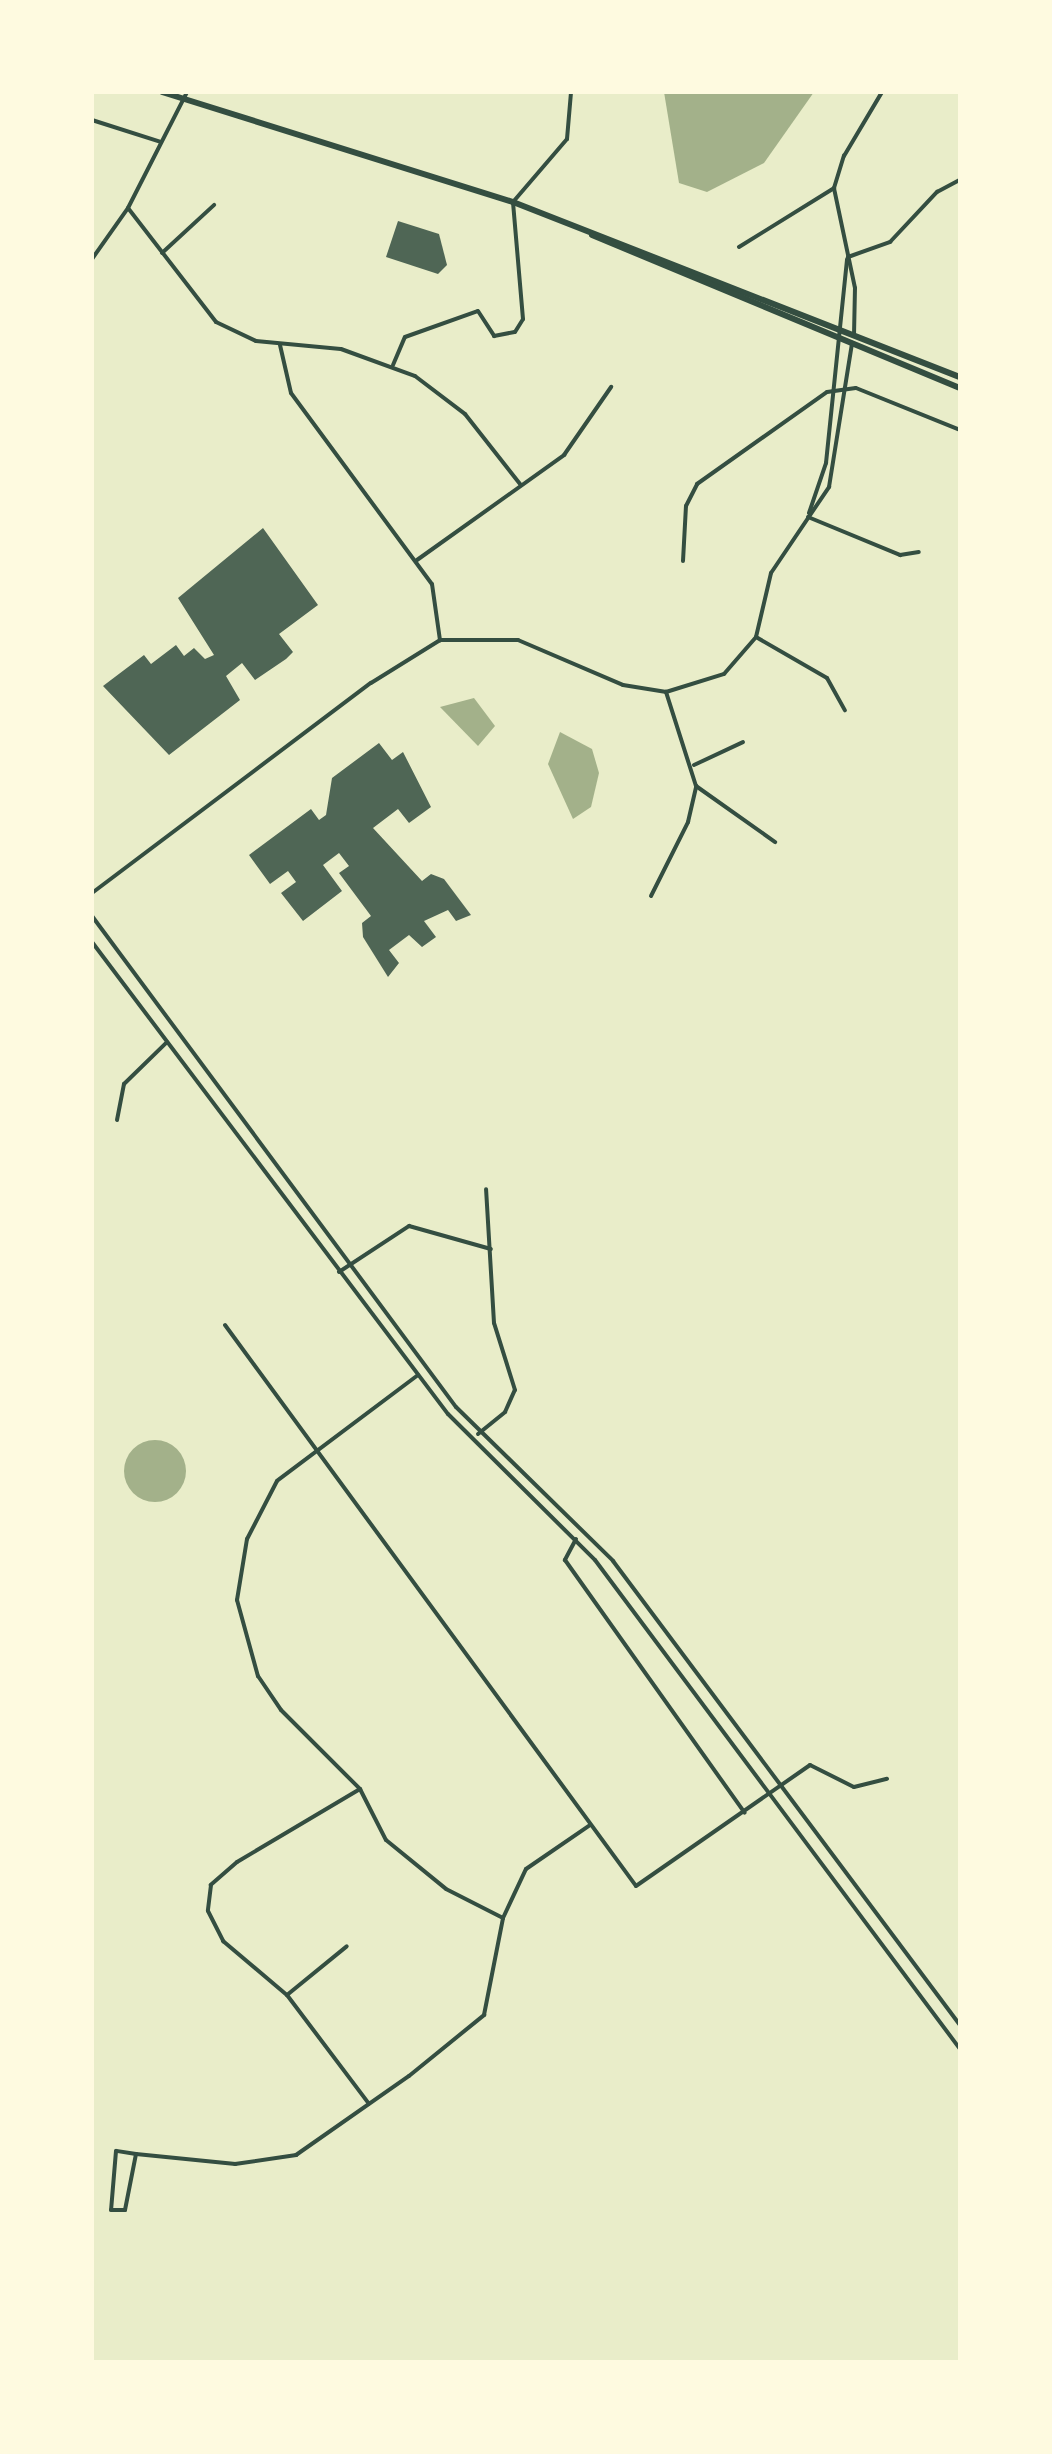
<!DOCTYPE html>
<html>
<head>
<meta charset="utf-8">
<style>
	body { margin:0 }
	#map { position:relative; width:1052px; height:2454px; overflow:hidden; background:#e9edc9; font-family:"DejaVu Sans",sans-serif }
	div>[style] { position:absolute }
	.water>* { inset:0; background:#a3b18a }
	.round { border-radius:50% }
	.building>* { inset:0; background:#4f6655 }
	.minor>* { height:4px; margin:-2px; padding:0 2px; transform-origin:2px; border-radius:2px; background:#344e41 }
	.tertiary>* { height:4px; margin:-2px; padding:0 2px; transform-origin:2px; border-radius:2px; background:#344e41 }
	.primary>* { height:6px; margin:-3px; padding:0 3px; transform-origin:3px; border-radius:3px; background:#344e41 }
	span { translate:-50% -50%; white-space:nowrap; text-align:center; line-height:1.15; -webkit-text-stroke:8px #fefae0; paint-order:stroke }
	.frame { position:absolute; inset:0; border:94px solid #fefae0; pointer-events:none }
</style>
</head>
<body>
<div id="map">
	<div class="water">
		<i style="clip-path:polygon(664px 92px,814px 92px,764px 163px,707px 192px,679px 183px)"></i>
		<i style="clip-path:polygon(474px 698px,495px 726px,478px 746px,440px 707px)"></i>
		<i style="clip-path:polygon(560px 732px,592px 749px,599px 773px,591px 807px,573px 819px,548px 764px)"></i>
		<i class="round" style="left:124px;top:1440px;width:62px;height:62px"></i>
	</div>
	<div class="building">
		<i style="clip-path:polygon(398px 221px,439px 234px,447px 265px,438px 274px,386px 257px)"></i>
		<i style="clip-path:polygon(263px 528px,318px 605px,279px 634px,293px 652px,286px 659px,255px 680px,242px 663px,226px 676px,240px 700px,169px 755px,103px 686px,144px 655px,151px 664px,176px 645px,184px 656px,194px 648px,205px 659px,214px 655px,178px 598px)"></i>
		<i style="clip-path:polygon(379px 743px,392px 760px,403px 752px,431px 807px,409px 823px,398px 809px,373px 828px,422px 881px,431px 874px,444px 879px,471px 915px,456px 921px,448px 910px,424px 921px,436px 937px,422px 947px,409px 935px,389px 950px,399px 963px,388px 977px,363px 937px,362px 923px,371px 916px,339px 873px,349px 866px,339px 853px,323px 865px,342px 891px,303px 921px,281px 893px,296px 882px,288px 871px,270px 884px,249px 855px,311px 809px,319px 820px,326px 815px,332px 778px)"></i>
	</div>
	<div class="minor">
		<i style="left:92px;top:120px;width:72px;rotate:17.7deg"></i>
		<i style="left:128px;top:208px;width:144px;rotate:52.3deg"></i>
		<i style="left:216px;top:322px;width:44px;rotate:25.4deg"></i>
		<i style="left:256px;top:341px;width:85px;rotate:5.4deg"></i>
		<i style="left:341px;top:349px;width:79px;rotate:20deg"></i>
		<i style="left:415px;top:376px;width:63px;rotate:37.2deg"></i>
		<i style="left:465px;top:414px;width:89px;rotate:51.8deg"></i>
		<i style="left:739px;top:247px;width:112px;rotate:-31.8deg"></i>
		<i style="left:162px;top:253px;width:71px;rotate:-42.7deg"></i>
		<i style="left:848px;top:257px;width:45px;rotate:-19.7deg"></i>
		<i style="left:890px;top:242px;width:69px;rotate:-46.8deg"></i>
		<i style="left:937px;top:192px;width:26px;rotate:-28deg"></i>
		<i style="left:92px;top:259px;width:62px;rotate:-54.8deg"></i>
		<i style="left:128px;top:208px;width:130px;rotate:-63deg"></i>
		<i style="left:280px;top:345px;width:49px;rotate:77.1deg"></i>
		<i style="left:291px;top:393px;width:237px;rotate:53.6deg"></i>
		<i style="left:432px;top:584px;width:57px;rotate:81.9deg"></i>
		<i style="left:393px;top:365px;width:30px;rotate:-67deg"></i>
		<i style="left:405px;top:337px;width:77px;rotate:-19.6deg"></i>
		<i style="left:478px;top:311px;width:30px;rotate:57deg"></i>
		<i style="left:494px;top:336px;width:21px;rotate:-11deg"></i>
		<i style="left:515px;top:332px;width:15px;rotate:-58deg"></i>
		<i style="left:523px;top:319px;width:117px;rotate:-94.9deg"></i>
		<i style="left:513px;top:202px;width:83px;rotate:-49.4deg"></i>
		<i style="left:567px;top:139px;width:47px;rotate:-85.1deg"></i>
		<i style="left:808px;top:517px;width:100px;rotate:22.4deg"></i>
		<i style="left:900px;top:555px;width:19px;rotate:-9deg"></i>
		<i style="left:417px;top:560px;width:181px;rotate:-35.5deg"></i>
		<i style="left:564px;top:455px;width:83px;rotate:-55.3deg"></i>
		<i style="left:683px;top:561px;width:55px;rotate:-86.9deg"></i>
		<i style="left:686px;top:506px;width:25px;rotate:-63deg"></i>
		<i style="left:697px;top:484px;width:159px;rotate:-35.3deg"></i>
		<i style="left:827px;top:392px;width:29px;rotate:-8deg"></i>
		<i style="left:856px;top:388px;width:112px;rotate:22deg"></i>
		<i style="left:756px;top:637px;width:82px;rotate:30deg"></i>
		<i style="left:827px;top:678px;width:37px;rotate:61deg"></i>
		<i style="left:694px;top:765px;width:54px;rotate:-25.1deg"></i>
		<i style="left:696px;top:786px;width:97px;rotate:35.3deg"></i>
		<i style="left:651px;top:896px;width:83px;rotate:-63.4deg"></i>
		<i style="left:688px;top:822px;width:37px;rotate:-77deg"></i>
		<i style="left:696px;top:786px;width:99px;rotate:-107.7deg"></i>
		<i style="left:117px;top:1120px;width:37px;rotate:-79deg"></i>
		<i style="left:124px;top:1084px;width:60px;rotate:-44.3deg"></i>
		<i style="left:339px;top:1272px;width:84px;rotate:-33.3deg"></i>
		<i style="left:409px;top:1226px;width:85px;rotate:15.7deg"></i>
		<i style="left:225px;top:1325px;width:695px;rotate:53.77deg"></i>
		<i style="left:636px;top:1886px;width:212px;rotate:-34.8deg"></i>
		<i style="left:810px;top:1765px;width:49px;rotate:26.6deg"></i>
		<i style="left:854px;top:1787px;width:34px;rotate:-14deg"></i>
		<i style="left:418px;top:1375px;width:176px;rotate:143.1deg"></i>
		<i style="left:277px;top:1481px;width:65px;rotate:117.3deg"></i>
		<i style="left:247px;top:1539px;width:62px;rotate:99.3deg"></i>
		<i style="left:237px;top:1600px;width:79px;rotate:74.6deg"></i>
		<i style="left:258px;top:1676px;width:41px;rotate:55.9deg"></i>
		<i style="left:281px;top:1710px;width:112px;rotate:45deg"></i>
		<i style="left:360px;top:1789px;width:57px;rotate:63deg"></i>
		<i style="left:386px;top:1840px;width:77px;rotate:39.2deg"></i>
		<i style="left:446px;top:1889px;width:64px;rotate:27deg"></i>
		<i style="left:478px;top:1434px;width:35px;rotate:-39deg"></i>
		<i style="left:505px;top:1412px;width:24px;rotate:-66deg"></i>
		<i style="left:515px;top:1390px;width:70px;rotate:-107.4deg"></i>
		<i style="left:494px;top:1323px;width:134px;rotate:-93.4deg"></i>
		<i style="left:576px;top:1539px;width:24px;rotate:118deg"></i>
		<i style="left:565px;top:1560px;width:310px;rotate:54.6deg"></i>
		<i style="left:360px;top:1789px;width:143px;rotate:149.3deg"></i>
		<i style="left:237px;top:1862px;width:35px;rotate:139deg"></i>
		<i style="left:211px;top:1885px;width:26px;rotate:97deg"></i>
		<i style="left:208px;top:1911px;width:34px;rotate:63deg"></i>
		<i style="left:223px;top:1941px;width:84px;rotate:40.2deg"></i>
		<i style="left:287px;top:1995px;width:136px;rotate:53deg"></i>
		<i style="left:287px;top:1995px;width:77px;rotate:-39.2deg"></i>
		<i style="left:136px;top:2154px;width:20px;rotate:-171deg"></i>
		<i style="left:116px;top:2151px;width:59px;rotate:94.8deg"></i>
		<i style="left:111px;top:2210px;width:14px"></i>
		<i style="left:125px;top:2210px;width:57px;rotate:-78.9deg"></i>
		<i style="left:136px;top:2154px;width:100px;rotate:5.8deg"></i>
		<i style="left:235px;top:2164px;width:62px;rotate:-8.4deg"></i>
		<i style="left:296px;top:2155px;width:138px;rotate:-35deg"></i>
		<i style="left:409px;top:2076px;width:97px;rotate:-39.1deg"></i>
		<i style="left:484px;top:2015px;width:99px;rotate:-78.9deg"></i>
		<i style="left:503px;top:1918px;width:54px;rotate:-64.9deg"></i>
		<i style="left:526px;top:1869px;width:78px;rotate:-34.5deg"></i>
	</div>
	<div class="tertiary">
		<i style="left:854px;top:335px;width:47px;rotate:-88.8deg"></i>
		<i style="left:855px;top:288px;width:102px;rotate:-101.9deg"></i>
		<i style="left:834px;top:188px;width:34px;rotate:-73deg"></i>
		<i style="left:844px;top:156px;width:74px;rotate:-59.3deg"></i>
		<i style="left:809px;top:513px;width:53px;rotate:-71.2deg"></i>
		<i style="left:826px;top:463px;width:205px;rotate:-84.1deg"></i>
		<i style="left:92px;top:893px;width:349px;rotate:-37deg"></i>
		<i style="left:371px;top:683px;width:81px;rotate:-31.9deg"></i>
		<i style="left:440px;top:640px;width:78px"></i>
		<i style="left:518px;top:640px;width:114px;rotate:23.2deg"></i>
		<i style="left:623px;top:685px;width:44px;rotate:9.2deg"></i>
		<i style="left:666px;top:692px;width:61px;rotate:-17.2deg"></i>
		<i style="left:724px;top:674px;width:49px;rotate:-49.1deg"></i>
		<i style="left:756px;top:637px;width:66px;rotate:-76.8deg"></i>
		<i style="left:771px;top:573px;width:104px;rotate:-56deg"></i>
		<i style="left:829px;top:487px;width:146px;rotate:-80.9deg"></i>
		<i style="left:92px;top:916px;width:611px;rotate:53.45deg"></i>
		<i style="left:456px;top:1407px;width:220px;rotate:44.4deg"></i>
		<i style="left:613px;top:1561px;width:579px;rotate:53.21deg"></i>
		<i style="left:92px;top:942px;width:591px;rotate:52.98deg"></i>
		<i style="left:448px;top:1414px;width:207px;rotate:44.8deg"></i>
		<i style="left:595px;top:1560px;width:610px;rotate:53.26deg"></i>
	</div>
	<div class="primary">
		<i style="left:162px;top:92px;width:368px;rotate:17.4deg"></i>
		<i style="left:513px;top:202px;width:480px;rotate:21.4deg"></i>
		<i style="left:592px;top:235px;width:399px;rotate:22.6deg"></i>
	</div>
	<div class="frame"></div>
</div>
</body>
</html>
